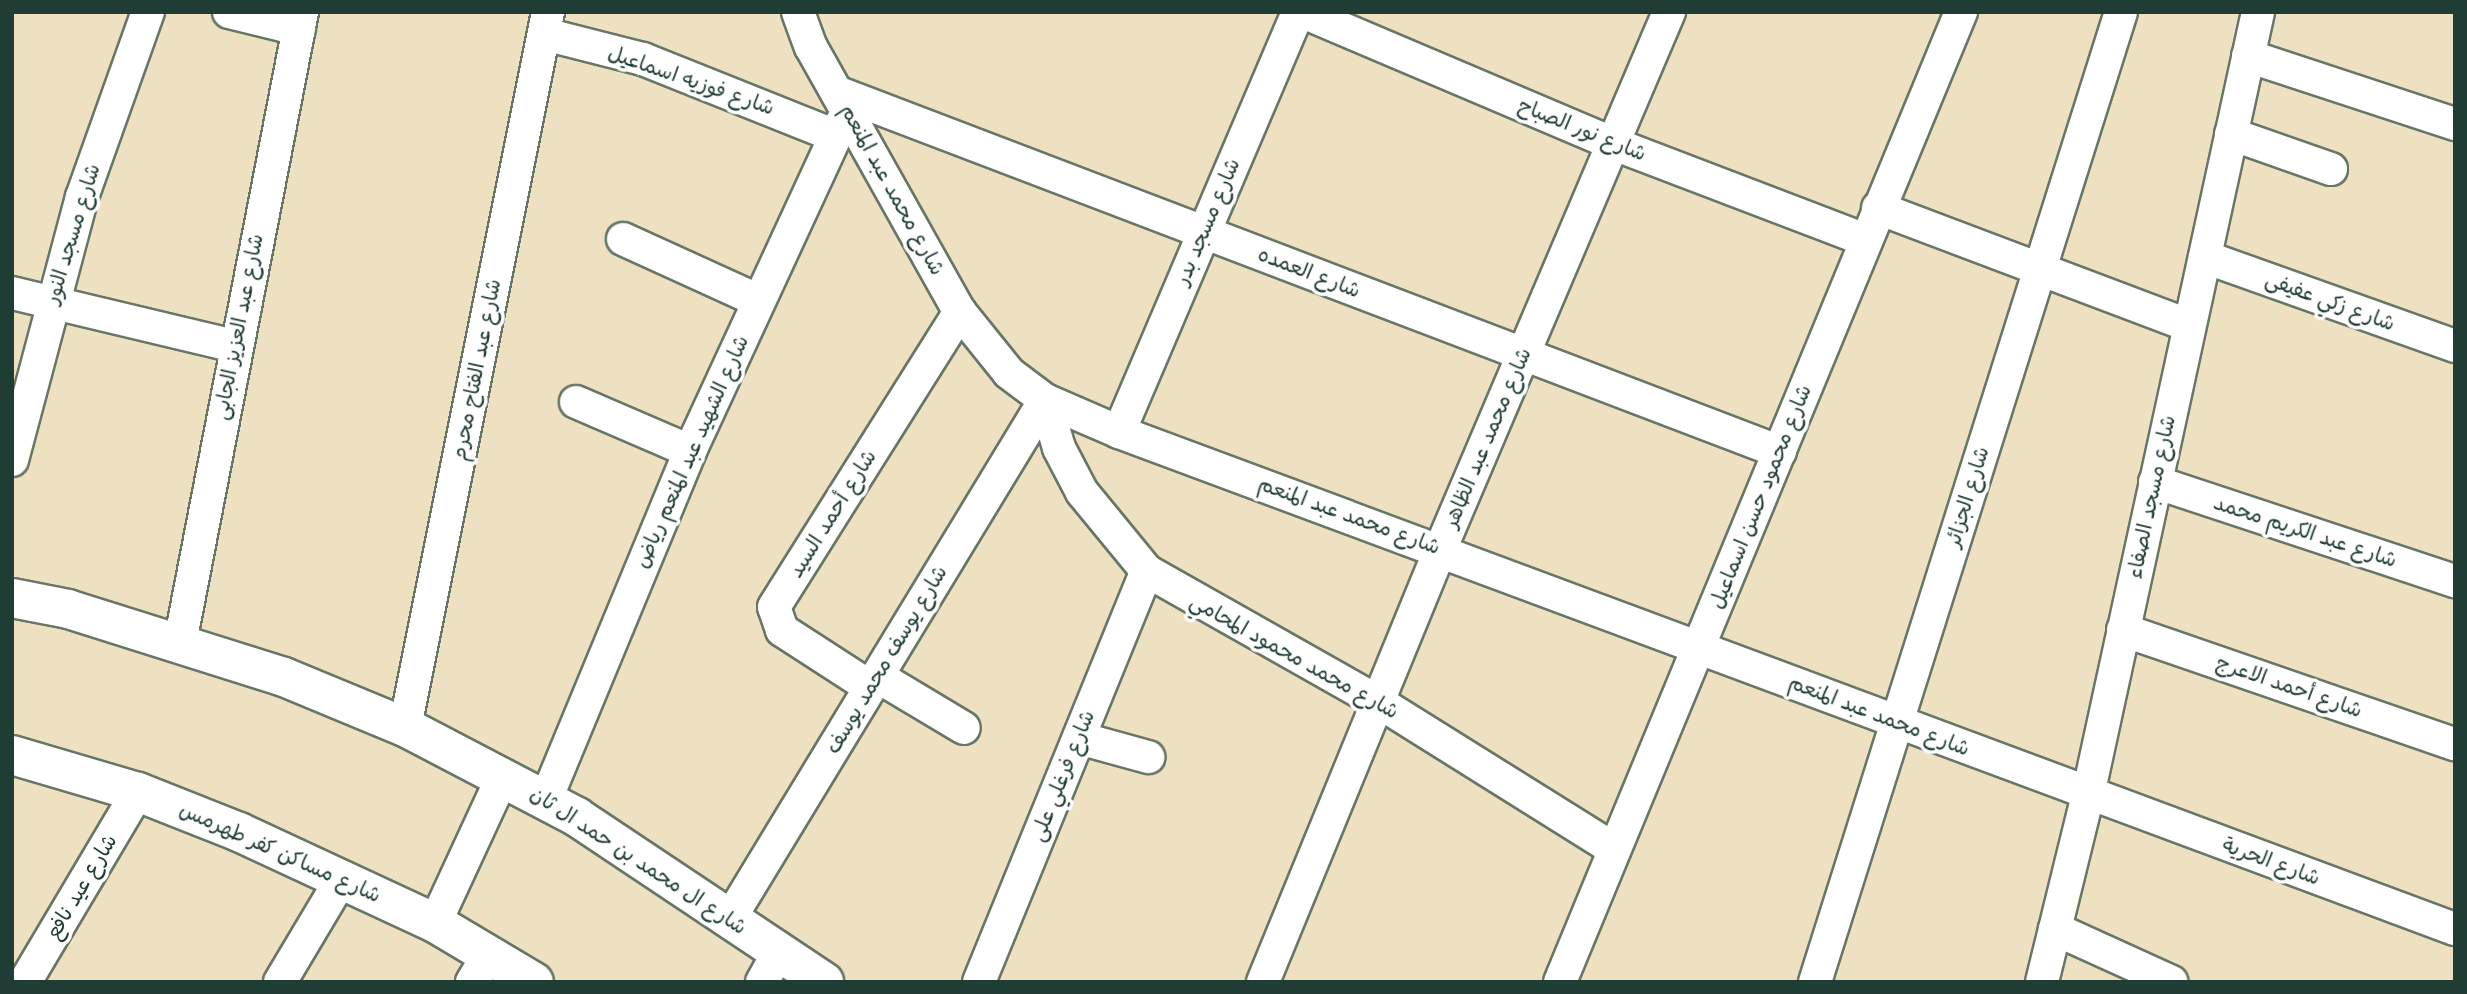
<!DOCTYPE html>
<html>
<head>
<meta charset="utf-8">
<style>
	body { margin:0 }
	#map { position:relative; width:2467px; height:994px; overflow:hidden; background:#ede1c1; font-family:"Balsamiq Sans","Playpen Sans Arabic",sans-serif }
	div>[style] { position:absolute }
	.roads { filter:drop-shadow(2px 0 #677665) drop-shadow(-2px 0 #677665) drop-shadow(0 2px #677665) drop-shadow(0 -2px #677665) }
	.street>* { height:32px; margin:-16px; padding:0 16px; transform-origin:16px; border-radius:16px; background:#fff }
	.secondary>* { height:38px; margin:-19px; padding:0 19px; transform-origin:19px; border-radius:19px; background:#fff }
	span { translate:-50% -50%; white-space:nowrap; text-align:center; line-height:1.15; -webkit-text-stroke:7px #fff; paint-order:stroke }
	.street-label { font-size:21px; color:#1f3d34 }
	.frame { position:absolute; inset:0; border:14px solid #1f3d34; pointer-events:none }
</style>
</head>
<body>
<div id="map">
	<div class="roads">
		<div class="street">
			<i style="left:229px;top:12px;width:72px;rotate:13.7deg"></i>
			<i style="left:798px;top:12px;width:37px;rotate:70deg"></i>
			<i style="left:811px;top:47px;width:304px;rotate:60.7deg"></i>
			<i style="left:960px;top:312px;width:78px;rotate:51.2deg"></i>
			<i style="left:1009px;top:373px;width:45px;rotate:36.9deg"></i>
			<i style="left:1045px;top:400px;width:81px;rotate:23.4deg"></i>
			<i style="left:1119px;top:432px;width:1425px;rotate:20.41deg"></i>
			<i style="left:1303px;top:12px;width:338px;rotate:23deg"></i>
			<i style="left:1614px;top:144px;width:269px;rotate:20.9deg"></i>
			<i style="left:544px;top:34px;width:102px;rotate:14.2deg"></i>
			<i style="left:643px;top:59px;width:208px;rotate:21.8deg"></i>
			<i style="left:2248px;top:56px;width:218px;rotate:18.2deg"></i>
			<i style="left:839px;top:93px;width:1007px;rotate:20.88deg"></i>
			<i style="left:2231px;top:134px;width:106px;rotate:19.3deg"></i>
			<i style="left:1878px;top:208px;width:331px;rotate:20.7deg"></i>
			<i style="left:623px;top:239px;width:149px;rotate:24.5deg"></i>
			<i style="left:2205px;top:257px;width:265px;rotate:19.6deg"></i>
			<i style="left:12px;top:293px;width:229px;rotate:13.4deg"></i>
			<i style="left:1045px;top:400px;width:50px;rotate:73.7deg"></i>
			<i style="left:1059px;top:448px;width:50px;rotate:62.4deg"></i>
			<i style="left:1082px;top:492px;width:102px;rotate:50.6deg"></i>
			<i style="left:1147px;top:571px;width:264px;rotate:29.5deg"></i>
			<i style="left:1377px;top:701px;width:279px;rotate:32deg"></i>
			<i style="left:576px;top:402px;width:124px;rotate:23.3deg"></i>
			<i style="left:1119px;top:432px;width:457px;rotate:-66.9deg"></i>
			<i style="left:12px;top:460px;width:272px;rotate:-75.1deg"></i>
			<i style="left:82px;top:197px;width:196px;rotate:-70.4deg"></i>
			<i style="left:2155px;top:482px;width:316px;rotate:18.3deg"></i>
			<i style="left:2123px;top:630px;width:351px;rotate:19deg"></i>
			<i style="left:180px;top:643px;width:643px;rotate:-79.06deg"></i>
			<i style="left:877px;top:676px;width:101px;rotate:30.9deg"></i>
			<i style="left:870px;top:687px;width:105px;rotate:-147.1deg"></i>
			<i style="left:782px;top:630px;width:24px;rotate:-109deg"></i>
			<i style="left:774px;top:607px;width:349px;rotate:-57.8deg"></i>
			<i style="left:405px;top:727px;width:729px;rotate:-78.69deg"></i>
			<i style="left:1079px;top:738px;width:72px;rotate:15.4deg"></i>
			<i style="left:546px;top:799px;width:377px;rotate:-67.5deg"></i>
			<i style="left:690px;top:451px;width:377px;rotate:-65.2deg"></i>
			<i style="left:729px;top:920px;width:608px;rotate:-58.71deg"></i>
			<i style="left:435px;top:923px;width:162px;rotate:-65.2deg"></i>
			<i style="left:2055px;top:929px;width:128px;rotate:24.4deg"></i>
			<i style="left:25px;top:982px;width:221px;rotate:-59.3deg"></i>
			<i style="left:280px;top:982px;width:121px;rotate:-59.2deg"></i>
			<i style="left:472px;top:982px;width:33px;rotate:-59deg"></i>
			<i style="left:762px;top:982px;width:35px;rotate:-61deg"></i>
			<i style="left:979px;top:982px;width:444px;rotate:-67.8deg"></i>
			<i style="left:1263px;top:982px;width:467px;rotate:-67.7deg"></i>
			<i style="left:1440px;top:550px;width:585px;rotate:-66.94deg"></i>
			<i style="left:1560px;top:982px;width:1050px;rotate:-67.54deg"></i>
			<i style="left:1815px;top:982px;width:1017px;rotate:-72.49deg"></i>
			<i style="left:2042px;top:982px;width:193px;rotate:-76.2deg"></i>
			<i style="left:2088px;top:795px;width:801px;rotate:-77.75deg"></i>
		</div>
		<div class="secondary">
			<i style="left:12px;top:598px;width:57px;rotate:11.1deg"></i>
			<i style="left:68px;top:609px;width:226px;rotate:17.5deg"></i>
			<i style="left:284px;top:677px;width:131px;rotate:22.5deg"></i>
			<i style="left:405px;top:727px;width:194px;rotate:27.6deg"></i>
			<i style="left:577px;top:817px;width:297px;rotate:33.7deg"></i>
			<i style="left:12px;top:755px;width:131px;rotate:16.4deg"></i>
			<i style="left:138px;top:792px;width:109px;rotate:21.6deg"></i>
			<i style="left:239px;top:832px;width:216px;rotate:24.9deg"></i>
			<i style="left:435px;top:923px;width:115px;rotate:30.8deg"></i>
		</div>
	</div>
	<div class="street-label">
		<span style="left:691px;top:81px;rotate:19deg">شارع فوزيه اسماعيل</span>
		<span style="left:1582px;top:130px;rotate:22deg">شارع نور الصباح</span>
		<span style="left:892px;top:190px;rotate:61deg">شارع محمد عبد المنعم</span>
		<span style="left:1208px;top:222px;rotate:-67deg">شارع مسجد بدر</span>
		<span style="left:73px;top:234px;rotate:-73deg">شارع مسجد النور</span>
		<span style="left:1309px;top:273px;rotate:21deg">شارع العمده</span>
		<span style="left:2330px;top:302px;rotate:20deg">شارع زكي عفيفى</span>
		<span style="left:239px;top:327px;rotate:-79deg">شارع عبد العزيز الجابى</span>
		<span style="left:477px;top:370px;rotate:-79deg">شارع عبد الفتاح محرم</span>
		<span style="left:1488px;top:438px;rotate:-67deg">شارع محمد عبد الظاهر</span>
		<span style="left:692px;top:452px;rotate:-66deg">شارع الشهيد عبد المنعم رياض</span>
		<span style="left:1761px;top:497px;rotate:-68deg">شارع محمود حسن اسماعيل</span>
		<span style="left:1968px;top:497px;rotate:-73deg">شارع الجزائر</span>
		<span style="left:2152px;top:497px;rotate:-78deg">شارع مسجد الصفاء</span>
		<span style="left:833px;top:514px;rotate:-58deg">شارع أحمد السيد</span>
		<span style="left:1349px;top:516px;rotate:20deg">شارع محمد عبد المنعم</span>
		<span style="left:2305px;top:532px;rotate:18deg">شارع عبد الكريم محمد</span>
		<span style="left:1294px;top:657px;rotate:29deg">شارع محمد محمود المحامي</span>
		<span style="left:887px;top:660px;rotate:-59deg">شارع يوسف محمد يوسف</span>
		<span style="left:2289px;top:687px;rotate:19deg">شارع أحمد الاعرج</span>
		<span style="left:1879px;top:716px;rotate:21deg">شارع محمد عبد المنعم</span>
		<span style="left:1063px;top:776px;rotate:-68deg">شارع فرغلي على</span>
		<span style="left:280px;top:853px;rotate:24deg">شارع مساكن كفر طهرمس</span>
		<span style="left:638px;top:861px;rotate:33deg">شارع ال محمد بن حمد ال ثان</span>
		<span style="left:2271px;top:862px;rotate:20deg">شارع الحرية</span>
		<span style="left:82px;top:887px;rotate:-59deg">شارع عيد نافع</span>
	</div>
	<div class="frame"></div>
</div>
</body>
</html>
